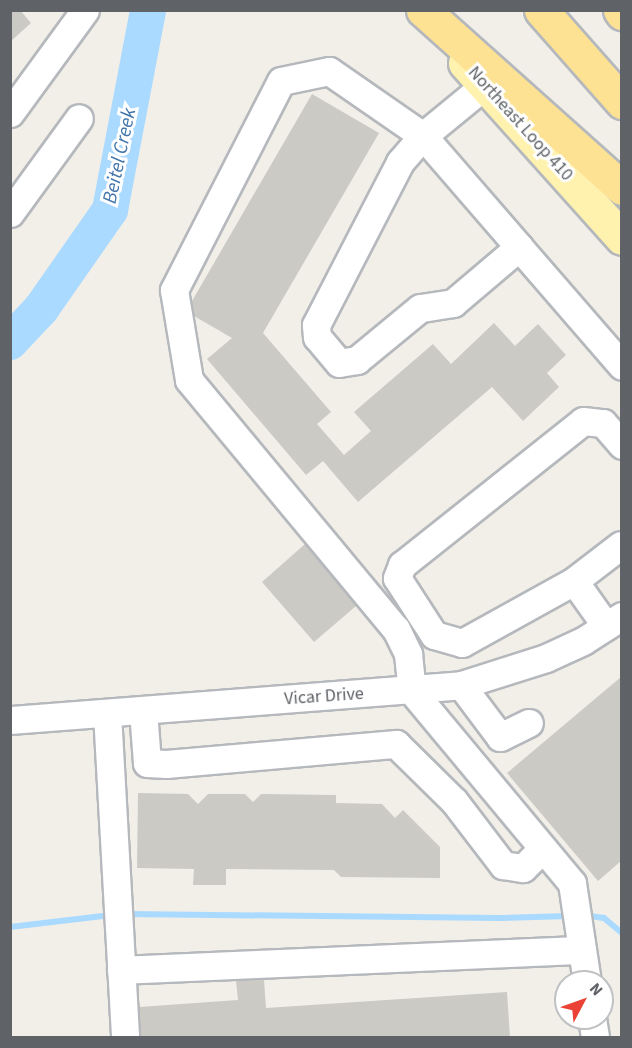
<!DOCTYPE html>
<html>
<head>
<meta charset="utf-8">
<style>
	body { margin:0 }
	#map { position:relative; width:632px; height:1048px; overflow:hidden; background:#f1efe8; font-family:"Source Sans 3",sans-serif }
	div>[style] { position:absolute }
	.stream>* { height:6px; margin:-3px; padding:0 3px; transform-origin:3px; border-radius:3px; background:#aadaff }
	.river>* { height:36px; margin:-18px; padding:0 18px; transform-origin:18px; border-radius:18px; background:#aadaff }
	.building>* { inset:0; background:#cccac5 }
	.roads { filter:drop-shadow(2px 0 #b5b8bc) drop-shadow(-2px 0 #b5b8bc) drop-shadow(0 2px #b5b8bc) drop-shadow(0 -2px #b5b8bc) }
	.minor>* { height:27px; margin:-13.5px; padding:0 13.5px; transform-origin:13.5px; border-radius:13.5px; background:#fff }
	.major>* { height:33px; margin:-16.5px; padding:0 16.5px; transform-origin:16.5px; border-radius:16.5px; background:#fff2af }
	.highway>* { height:33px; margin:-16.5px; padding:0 16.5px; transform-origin:16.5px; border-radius:16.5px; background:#fde293 }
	span { translate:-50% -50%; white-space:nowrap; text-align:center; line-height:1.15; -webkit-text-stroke:6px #fff; paint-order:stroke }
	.street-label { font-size:18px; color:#5f6368 }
	.water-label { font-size:20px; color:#4174aa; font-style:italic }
	.frame { position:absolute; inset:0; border:12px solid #5f6368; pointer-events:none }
	.north { position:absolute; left:554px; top:970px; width:60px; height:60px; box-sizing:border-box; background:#fff; border:2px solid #bfc1c3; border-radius:50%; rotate:49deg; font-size:16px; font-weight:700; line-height:24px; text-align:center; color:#5f6368 }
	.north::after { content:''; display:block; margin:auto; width:21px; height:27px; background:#ea4335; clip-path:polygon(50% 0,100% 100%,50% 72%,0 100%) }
</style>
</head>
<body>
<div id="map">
	<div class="stream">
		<i style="left:124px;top:914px;width:377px;rotate:0.6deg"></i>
		<i style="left:501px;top:918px;width:69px;rotate:-1.7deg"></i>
		<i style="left:583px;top:915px;width:21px;rotate:8deg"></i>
		<i style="left:604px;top:918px;width:23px;rotate:40deg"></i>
		<i style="left:10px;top:927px;width:102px;rotate:-6.8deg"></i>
	</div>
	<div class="river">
		<i style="left:10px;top:342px;width:45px;rotate:-46.8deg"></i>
		<i style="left:41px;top:309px;width:121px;rotate:-55.1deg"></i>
		<i style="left:110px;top:210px;width:204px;rotate:-79.2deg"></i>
	</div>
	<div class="building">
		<i style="clip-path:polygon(10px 10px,20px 10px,31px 23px,10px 42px)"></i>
		<i style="clip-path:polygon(312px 94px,379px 133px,263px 333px,331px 412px,317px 424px,344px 455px,371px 431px,354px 412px,433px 344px,451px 364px,494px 323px,515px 346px,538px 324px,566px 355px,547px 373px,559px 387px,523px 421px,492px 387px,358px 502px,323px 461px,306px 475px,207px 359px,232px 338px,194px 316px,192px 301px)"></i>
		<i style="clip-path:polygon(305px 544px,356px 606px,314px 642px,262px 582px)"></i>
		<i style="clip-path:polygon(621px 677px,621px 861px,598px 881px,507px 773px)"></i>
		<i style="clip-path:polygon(138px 793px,188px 794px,198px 804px,208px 794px,245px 794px,253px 802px,261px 794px,336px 795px,336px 803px,382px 804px,395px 818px,403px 810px,440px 847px,440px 878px,341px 877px,334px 870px,226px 869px,226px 885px,193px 885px,194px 869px,137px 868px)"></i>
		<i style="clip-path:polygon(264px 980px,266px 1008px,507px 992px,510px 1038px,141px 1038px,139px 1007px,238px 1000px,236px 981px)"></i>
	</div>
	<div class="roads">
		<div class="minor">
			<i style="left:485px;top:85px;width:80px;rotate:140.6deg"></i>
			<i style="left:423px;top:136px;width:114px;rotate:-145.3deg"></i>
			<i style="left:329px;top:71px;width:49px;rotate:168.2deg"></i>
			<i style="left:281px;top:81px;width:235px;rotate:117.1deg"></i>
			<i style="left:174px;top:290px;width:91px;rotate:80.5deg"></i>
			<i style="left:189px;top:380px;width:324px;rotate:50.3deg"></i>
			<i style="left:396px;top:629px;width:28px;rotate:64deg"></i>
			<i style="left:408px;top:654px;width:37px;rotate:84deg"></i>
			<i style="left:412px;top:691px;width:250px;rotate:50.2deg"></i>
			<i style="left:572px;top:883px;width:100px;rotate:81.4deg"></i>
			<i style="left:10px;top:113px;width:127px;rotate:-53.9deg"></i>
			<i style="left:10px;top:213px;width:117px;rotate:-54deg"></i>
			<i style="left:519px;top:247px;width:87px;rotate:139.7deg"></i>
			<i style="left:453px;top:303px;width:33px;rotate:171deg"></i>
			<i style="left:420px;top:308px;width:82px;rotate:140.5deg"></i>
			<i style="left:357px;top:360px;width:18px;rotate:171deg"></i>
			<i style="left:339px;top:363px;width:34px;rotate:-130deg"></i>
			<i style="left:317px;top:337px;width:12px;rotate:-95deg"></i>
			<i style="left:316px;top:325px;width:183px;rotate:-62.7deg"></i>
			<i style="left:400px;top:162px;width:35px;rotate:-49deg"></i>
			<i style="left:423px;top:136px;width:147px;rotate:49.1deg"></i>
			<i style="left:519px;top:247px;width:157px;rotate:49.1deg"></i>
			<i style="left:574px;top:581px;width:59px;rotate:-37.5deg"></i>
			<i style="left:606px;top:626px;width:55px;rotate:-125.4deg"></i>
			<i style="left:574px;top:581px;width:128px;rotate:151deg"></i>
			<i style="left:462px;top:643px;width:29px;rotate:-164deg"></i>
			<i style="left:434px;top:635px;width:68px;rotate:-123deg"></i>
			<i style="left:397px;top:578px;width:14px;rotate:-69deg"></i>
			<i style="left:402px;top:565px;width:231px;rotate:-38.5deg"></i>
			<i style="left:583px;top:421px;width:20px;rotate:6deg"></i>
			<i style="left:603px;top:423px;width:29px;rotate:49deg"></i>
			<i style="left:461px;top:685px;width:65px;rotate:53.1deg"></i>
			<i style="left:500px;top:737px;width:32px;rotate:-26deg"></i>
			<i style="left:143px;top:710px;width:53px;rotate:85.7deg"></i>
			<i style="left:147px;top:763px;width:19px;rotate:3deg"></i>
			<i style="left:166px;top:764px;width:231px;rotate:-5deg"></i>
			<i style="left:396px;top:744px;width:81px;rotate:44.5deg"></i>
			<i style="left:454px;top:801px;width:81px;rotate:52.6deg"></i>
			<i style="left:503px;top:865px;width:20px;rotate:9deg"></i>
			<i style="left:523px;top:868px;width:28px;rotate:-45deg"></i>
			<i style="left:107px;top:713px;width:325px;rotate:86.8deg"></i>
			<i style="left:10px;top:720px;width:452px;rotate:-4.4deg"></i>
			<i style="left:461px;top:685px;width:89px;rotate:-17.6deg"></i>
			<i style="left:546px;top:658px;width:41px;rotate:-24.7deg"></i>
			<i style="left:583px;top:641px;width:46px;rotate:-32.7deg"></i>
			<i style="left:121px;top:970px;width:461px;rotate:-2.5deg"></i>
			<i style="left:592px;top:1018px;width:20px;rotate:81deg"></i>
		</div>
		<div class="major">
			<i style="left:465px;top:63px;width:235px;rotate:48.1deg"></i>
		</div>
		<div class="highway">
			<i style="left:423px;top:10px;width:267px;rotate:41.8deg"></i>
			<i style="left:541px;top:10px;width:123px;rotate:48.6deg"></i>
			<i style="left:620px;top:10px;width:4px;rotate:56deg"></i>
		</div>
	</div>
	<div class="street-label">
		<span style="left:520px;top:124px;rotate:48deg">Northeast Loop 410</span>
		<span style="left:324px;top:697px;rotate:-4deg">Vicar Drive</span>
	</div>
	<div class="water-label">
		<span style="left:120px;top:156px;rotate:-78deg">Beitel Creek</span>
	</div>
	<div class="frame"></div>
	<div class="north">N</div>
</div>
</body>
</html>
